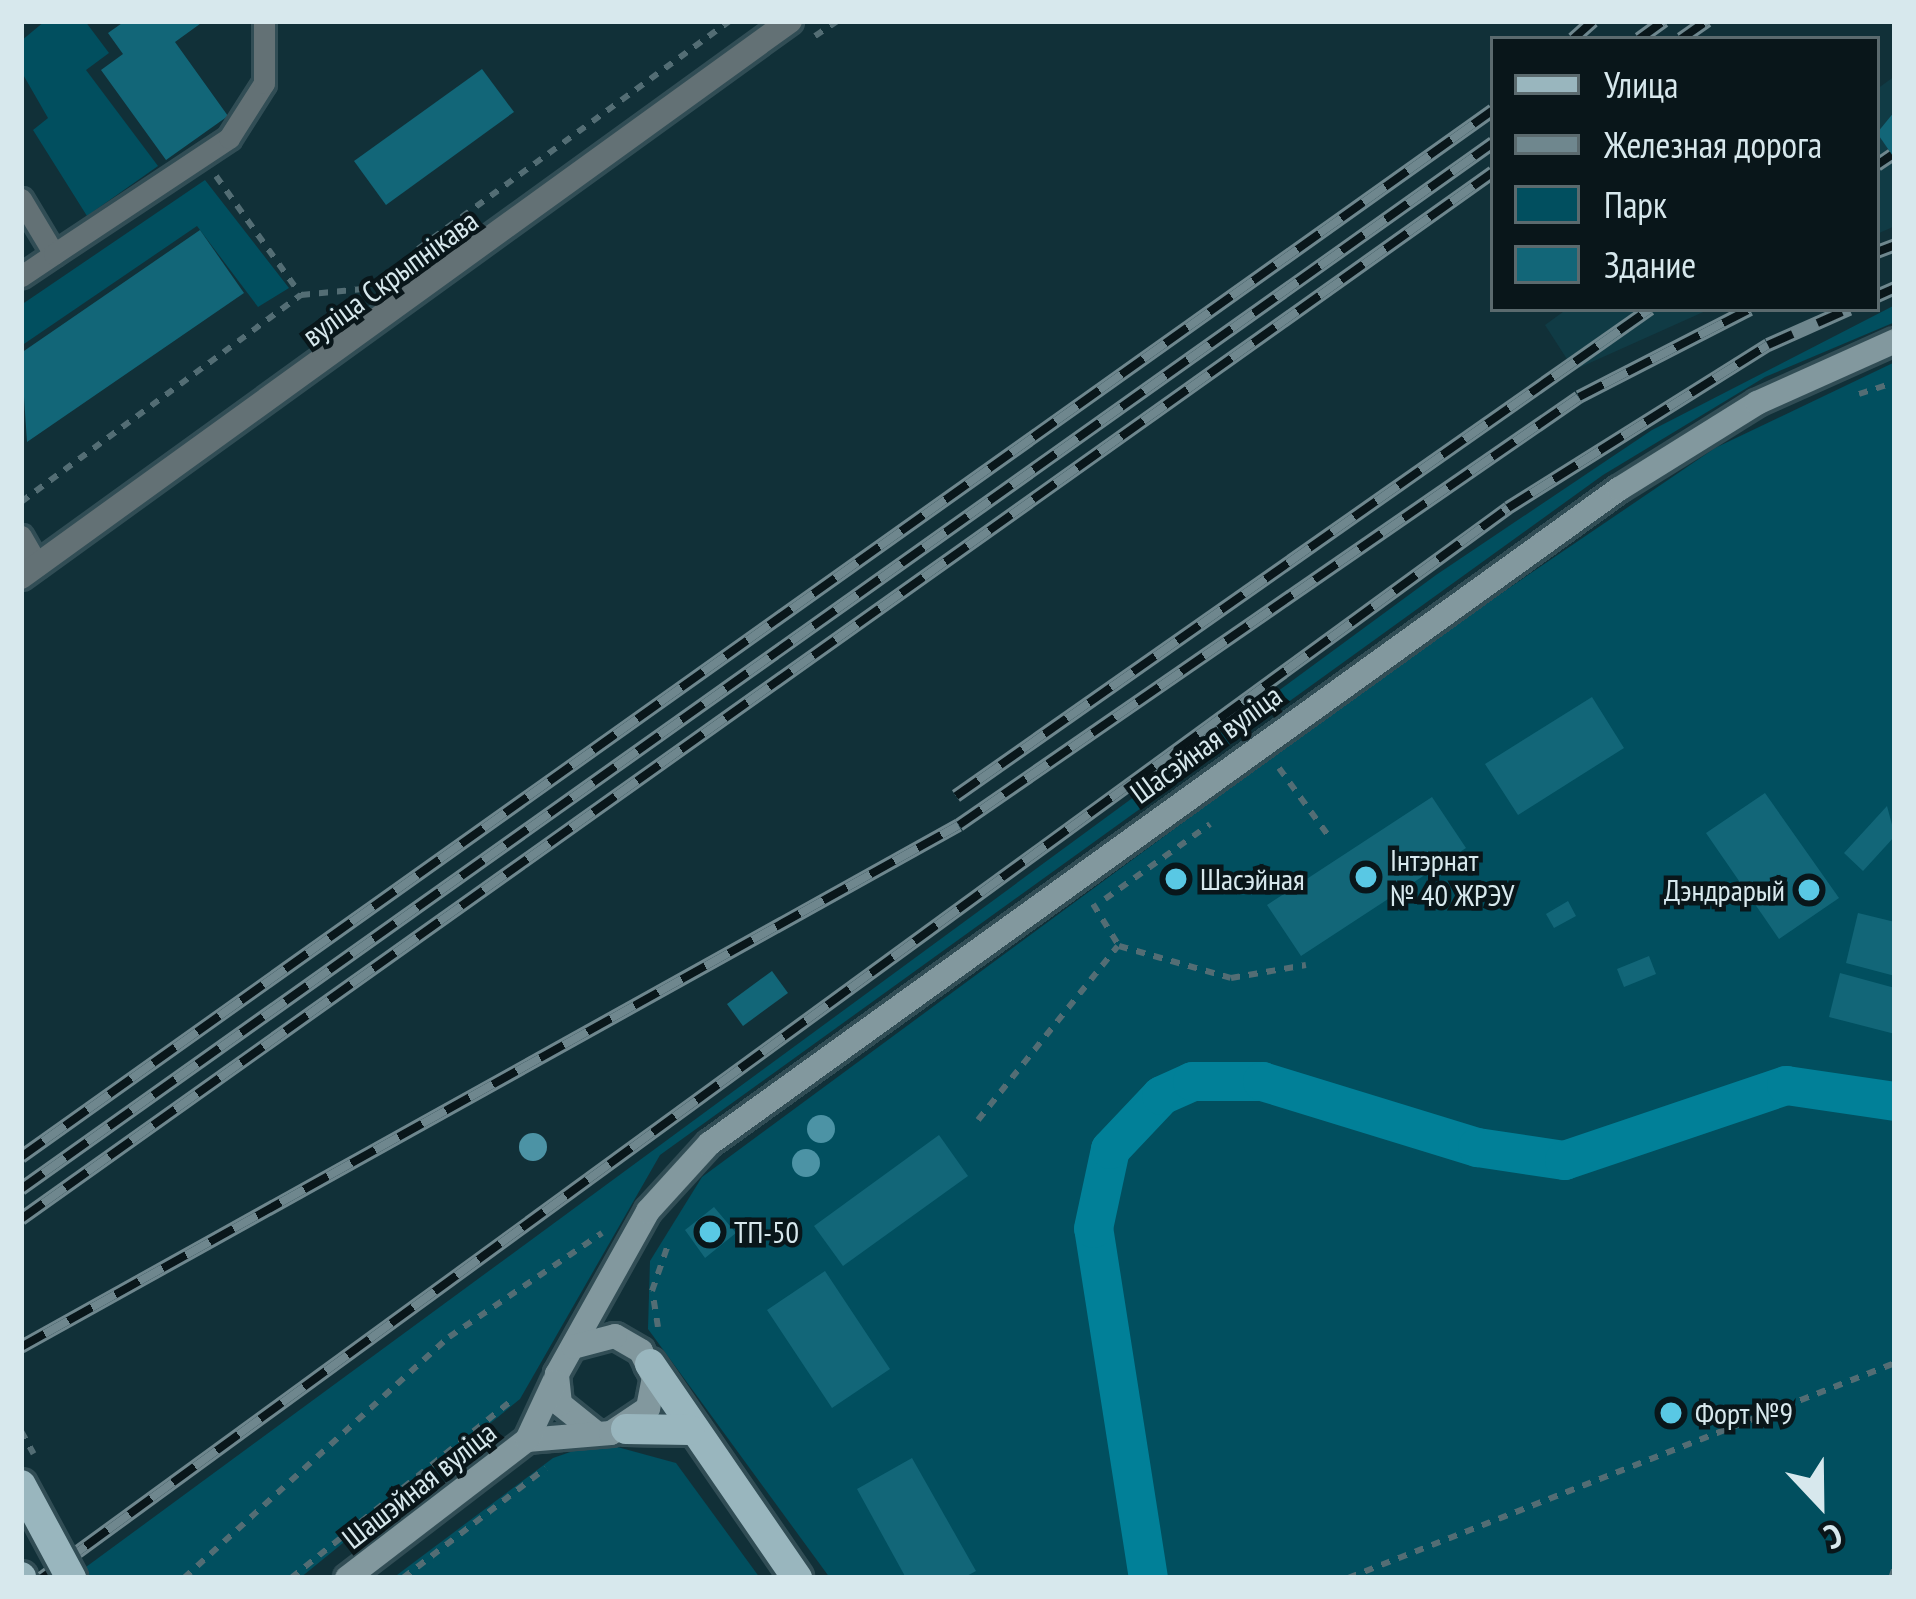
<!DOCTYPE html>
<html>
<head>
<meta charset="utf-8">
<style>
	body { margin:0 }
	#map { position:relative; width:1916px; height:1599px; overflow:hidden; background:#113038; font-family:"PT Sans Narrow",sans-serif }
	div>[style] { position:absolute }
	.built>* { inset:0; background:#103b45 }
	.green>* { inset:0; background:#014f5f }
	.canal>* { height:39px; margin:-19.5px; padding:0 19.5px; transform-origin:19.5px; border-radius:19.5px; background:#018098 }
	.building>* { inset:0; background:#126678 }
	.path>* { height:6px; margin-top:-3px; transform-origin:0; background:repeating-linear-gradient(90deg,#536d74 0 9px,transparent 0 18px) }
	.roads { filter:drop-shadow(3px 0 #314d55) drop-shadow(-3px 0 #314d55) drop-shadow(0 3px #314d55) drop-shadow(0 -3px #314d55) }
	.lane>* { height:21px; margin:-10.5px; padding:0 10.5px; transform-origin:10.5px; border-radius:10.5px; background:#637175 }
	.street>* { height:24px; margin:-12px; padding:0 12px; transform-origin:12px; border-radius:12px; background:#637175 }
	.secondary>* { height:24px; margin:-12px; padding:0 12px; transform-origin:12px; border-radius:12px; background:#82989e }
	.primary>* { height:30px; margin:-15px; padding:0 15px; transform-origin:15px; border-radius:15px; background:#99b6be }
	.rail>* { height:14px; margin-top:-7px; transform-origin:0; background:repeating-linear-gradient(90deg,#09161a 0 27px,#6f878e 0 54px); box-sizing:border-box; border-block:3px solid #6f878e }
	.path-bridge>* { height:6px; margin-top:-3px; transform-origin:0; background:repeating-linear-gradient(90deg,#536d74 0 9px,transparent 0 18px) }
	.bridges { filter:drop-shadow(3px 0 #314d55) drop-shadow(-3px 0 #314d55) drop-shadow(0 3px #314d55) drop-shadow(0 -3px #314d55) }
	.primary-bridge>* { height:30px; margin:-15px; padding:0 15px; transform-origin:15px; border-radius:15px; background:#99b6be }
	.trees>* { width:28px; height:28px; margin:-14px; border-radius:50%; background:#4c93a5 }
	.dots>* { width:33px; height:33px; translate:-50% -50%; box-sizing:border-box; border:6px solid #09161a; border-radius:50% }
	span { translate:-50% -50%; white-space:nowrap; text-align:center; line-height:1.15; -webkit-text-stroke:9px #09161a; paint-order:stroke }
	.street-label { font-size:30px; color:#d7e8ed }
	.poi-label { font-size:30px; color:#d7e8ed }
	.left { translate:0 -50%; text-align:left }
	.right { translate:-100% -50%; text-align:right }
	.frame { position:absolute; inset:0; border:24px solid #d7e8ed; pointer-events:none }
	.legend { position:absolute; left:1490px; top:36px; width:390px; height:276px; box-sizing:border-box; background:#09161a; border:3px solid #5b6a6e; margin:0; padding:15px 21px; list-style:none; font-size:36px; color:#d7e8ed }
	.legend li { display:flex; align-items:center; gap:24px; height:60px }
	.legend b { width:60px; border:3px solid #5b6a6e }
	.north { position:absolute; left:1760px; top:1443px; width:120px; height:120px; -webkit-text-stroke:9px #09161a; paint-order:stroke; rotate:158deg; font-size:33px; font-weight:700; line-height:48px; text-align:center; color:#d7e8ed }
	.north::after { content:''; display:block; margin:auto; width:42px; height:54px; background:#d7e8ed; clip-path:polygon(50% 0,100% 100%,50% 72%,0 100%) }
</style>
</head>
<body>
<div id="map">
	<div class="built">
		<i style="clip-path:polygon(1895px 76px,1895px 226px,1877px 234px,1877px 89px)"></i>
		<i style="clip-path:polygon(1567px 309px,1710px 309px,1574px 370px,1545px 325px)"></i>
	</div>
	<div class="green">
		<i style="clip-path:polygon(45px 21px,85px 21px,109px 53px,86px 70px,158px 166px,87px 216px,33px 130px,48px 118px,21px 71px,21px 41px)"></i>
		<i style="clip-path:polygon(205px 180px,289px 288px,258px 307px,197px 226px,21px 346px,21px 305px)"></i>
		<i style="clip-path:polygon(1895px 305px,1895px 322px,1765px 377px,1603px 475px,660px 1155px,520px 1399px,300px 1578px,71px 1578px,1436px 575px,1652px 430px)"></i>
		<i style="clip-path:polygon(1895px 362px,1895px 1578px,830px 1578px,648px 1329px,650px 1261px,702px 1177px,1406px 658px,1715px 448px)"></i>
		<i style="clip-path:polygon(599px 1442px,676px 1463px,760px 1578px,393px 1578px,553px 1458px)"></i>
	</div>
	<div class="canal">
		<i style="left:1148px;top:1578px;width:354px;rotate:-98.9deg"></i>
		<i style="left:1093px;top:1228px;width:81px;rotate:-77.9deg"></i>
		<i style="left:1110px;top:1149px;width:74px;rotate:-46.6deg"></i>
		<i style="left:1161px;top:1095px;width:34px;rotate:-24deg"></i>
		<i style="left:1192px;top:1081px;width:70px"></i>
		<i style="left:1262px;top:1081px;width:225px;rotate:17.1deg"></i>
		<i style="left:1477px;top:1147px;width:88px;rotate:8.5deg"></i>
		<i style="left:1564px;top:1160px;width:234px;rotate:-18.7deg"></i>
		<i style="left:1786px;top:1085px;width:110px;rotate:8.4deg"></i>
	</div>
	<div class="building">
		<i style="clip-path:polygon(125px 21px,204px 21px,175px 42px,228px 116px,166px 160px,101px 70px,123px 54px,108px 33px)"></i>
		<i style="clip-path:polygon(482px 69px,514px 112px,386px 205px,354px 161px)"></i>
		<i style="clip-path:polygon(1895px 111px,1895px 159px,1877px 133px)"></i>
		<i style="clip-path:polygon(200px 230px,244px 293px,27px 442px,21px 353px)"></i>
		<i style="clip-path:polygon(1592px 697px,1624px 748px,1518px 815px,1485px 764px)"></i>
		<i style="clip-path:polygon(1765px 793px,1839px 898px,1779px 939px,1706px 833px)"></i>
		<i style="clip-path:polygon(1432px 797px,1466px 848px,1301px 956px,1267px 905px)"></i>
		<i style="clip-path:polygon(1887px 806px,1895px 836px,1863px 871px,1844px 853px)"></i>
		<i style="clip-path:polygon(1568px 901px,1576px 916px,1554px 928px,1546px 914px)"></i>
		<i style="clip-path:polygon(1858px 913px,1895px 922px,1895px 976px,1846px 963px)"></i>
		<i style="clip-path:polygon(1649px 956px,1656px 974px,1624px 987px,1617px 969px)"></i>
		<i style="clip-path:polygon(772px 971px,788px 993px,743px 1026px,727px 1004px)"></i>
		<i style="clip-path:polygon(1840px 973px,1895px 988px,1895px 1034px,1829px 1017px)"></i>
		<i style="clip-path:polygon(939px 1135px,968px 1176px,843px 1266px,814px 1226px)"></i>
		<i style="clip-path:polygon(714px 1207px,736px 1233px,705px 1258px,685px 1230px)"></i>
		<i style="clip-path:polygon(825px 1271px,890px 1369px,832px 1408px,767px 1310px)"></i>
		<i style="clip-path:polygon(912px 1458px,976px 1571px,963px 1578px,906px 1578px,857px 1489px)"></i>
	</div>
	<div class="path">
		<i style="left:815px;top:36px;width:27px;rotate:-34deg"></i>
		<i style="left:216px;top:176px;width:146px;rotate:54.5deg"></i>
		<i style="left:418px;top:249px;width:386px;rotate:-36.2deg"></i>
		<i style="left:1859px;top:394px;width:38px;rotate:-18deg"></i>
		<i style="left:21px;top:502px;width:348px;rotate:-36.5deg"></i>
		<i style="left:301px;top:295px;width:62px;rotate:-5.5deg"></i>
		<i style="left:1279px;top:768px;width:87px;rotate:53.9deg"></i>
		<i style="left:1105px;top:899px;width:129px;rotate:-35.5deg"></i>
		<i style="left:1093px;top:904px;width:49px;rotate:58.2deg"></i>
		<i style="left:1119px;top:946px;width:116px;rotate:15.9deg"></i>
		<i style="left:1231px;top:978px;width:76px;rotate:-9.8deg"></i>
		<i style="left:978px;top:1120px;width:223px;rotate:-51.2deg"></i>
		<i style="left:658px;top:1327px;width:36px;rotate:-99deg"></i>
		<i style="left:652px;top:1291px;width:52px;rotate:-70.9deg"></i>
		<i style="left:184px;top:1578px;width:358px;rotate:-42.3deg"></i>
		<i style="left:449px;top:1337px;width:185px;rotate:-34.2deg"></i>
		<i style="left:291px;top:1578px;width:281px;rotate:-38.8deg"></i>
		<i style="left:403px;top:1578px;width:180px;rotate:-37.6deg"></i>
		<i style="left:1348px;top:1578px;width:588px;rotate:-21.46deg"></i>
		<i style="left:1891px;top:1578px;width:12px;rotate:-70deg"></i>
	</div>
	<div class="roads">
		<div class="lane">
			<i style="left:21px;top:199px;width:64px;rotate:59deg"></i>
			<i style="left:54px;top:254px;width:40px;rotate:146deg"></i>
			<i style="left:54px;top:254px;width:210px;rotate:-33.5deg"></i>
			<i style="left:229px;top:138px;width:65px;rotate:-57.5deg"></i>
			<i style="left:264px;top:83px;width:62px;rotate:-90deg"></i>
			<i style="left:21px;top:536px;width:34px;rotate:60deg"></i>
		</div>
		<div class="street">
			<i style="left:21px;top:577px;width:949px;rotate:-35.87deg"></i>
		</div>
		<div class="secondary">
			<i style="left:595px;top:1432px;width:45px;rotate:-141.3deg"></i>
			<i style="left:560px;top:1404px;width:30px;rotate:-96deg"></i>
			<i style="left:557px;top:1374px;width:187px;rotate:-60.8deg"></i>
			<i style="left:648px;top:1211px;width:91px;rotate:-47.7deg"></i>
			<i style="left:709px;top:1144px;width:1121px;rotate:-35.75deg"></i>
			<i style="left:1619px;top:489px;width:163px;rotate:-31.9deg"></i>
			<i style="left:1757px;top:403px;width:151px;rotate:-24.2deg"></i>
			<i style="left:527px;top:1440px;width:84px;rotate:-4.8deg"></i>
			<i style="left:611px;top:1433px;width:45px;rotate:-34deg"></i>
			<i style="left:648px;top:1408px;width:31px;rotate:-79deg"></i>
			<i style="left:654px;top:1378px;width:30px;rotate:-116deg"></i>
			<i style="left:641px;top:1351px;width:30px;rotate:-150deg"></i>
			<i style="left:615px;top:1336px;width:43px;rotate:165.3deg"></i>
			<i style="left:347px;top:1578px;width:227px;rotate:-37.5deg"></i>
			<i style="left:527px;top:1440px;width:64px;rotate:-65deg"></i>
		</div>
		<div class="primary">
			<i style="left:650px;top:1364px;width:260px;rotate:55.5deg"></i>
			<i style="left:626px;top:1429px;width:64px;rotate:0.9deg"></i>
			<i style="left:21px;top:1577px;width:1px;rotate:90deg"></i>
		</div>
	</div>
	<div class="rail">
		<i style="left:1573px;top:39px;width:27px;rotate:-42deg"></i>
		<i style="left:1639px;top:39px;width:31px;rotate:-36deg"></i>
		<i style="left:1681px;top:39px;width:32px;rotate:-35deg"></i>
		<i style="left:1877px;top:165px;width:18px;rotate:-34deg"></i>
		<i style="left:1877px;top:252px;width:19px;rotate:-21deg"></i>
		<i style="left:1877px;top:296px;width:20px;rotate:-24deg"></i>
		<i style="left:956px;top:796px;width:848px;rotate:-35.06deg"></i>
		<i style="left:21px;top:1157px;width:1806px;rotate:-35.42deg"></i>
		<i style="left:21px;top:1189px;width:1806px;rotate:-35.4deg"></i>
		<i style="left:21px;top:1219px;width:1806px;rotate:-35.42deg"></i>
		<i style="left:21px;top:1347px;width:1073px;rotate:-29.1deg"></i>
		<i style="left:959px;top:825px;width:753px;rotate:-34.62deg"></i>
		<i style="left:1579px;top:397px;width:192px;rotate:-27.2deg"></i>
		<i style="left:42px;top:1578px;width:1815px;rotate:-36.12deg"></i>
		<i style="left:1508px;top:508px;width:307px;rotate:-32.1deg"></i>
		<i style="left:1768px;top:345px;width:89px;rotate:-24deg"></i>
	</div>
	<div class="path-bridge">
		<i style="left:21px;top:1431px;width:26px;rotate:61deg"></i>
	</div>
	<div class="bridges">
		<div class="primary-bridge">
			<i style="left:21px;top:1485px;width:106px;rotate:61.7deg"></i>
		</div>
	</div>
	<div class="trees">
		<i style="left:821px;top:1129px"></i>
		<i style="left:533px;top:1147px"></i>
		<i style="left:806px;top:1163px"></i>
	</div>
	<div class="dots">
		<i style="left:1366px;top:877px;background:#59c8e4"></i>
		<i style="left:1176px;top:879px;background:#59c8e4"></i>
		<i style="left:1809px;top:890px;background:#59c8e4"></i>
		<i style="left:710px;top:1232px;background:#59c8e4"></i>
		<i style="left:1671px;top:1413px;background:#59c8e4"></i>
	</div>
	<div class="street-label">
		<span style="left:390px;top:278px;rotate:-36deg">вуліца Скрыпнікава</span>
		<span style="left:1206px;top:744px;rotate:-36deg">Шасэйная вуліца</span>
		<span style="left:419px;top:1485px;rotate:-38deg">Шашэйная вуліца</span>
	</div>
	<div class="poi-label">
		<span class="left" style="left:1390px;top:877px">Інтэрнат<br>№ 40 ЖРЭУ</span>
		<span class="left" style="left:1200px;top:879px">Шасэйная</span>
		<span class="right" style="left:1785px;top:890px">Дэндрарый</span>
		<span class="left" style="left:734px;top:1232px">ТП-50</span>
		<span class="left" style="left:1695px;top:1413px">Форт №9</span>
	</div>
	<div class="frame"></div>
	<ul class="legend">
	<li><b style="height:15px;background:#99b6be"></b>Улица</li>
	<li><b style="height:15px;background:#6f878e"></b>Железная дорога</li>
	<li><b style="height:33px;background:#014f5f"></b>Парк</li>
	<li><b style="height:33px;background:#126678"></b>Здание</li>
	</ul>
	<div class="north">С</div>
</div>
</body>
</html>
